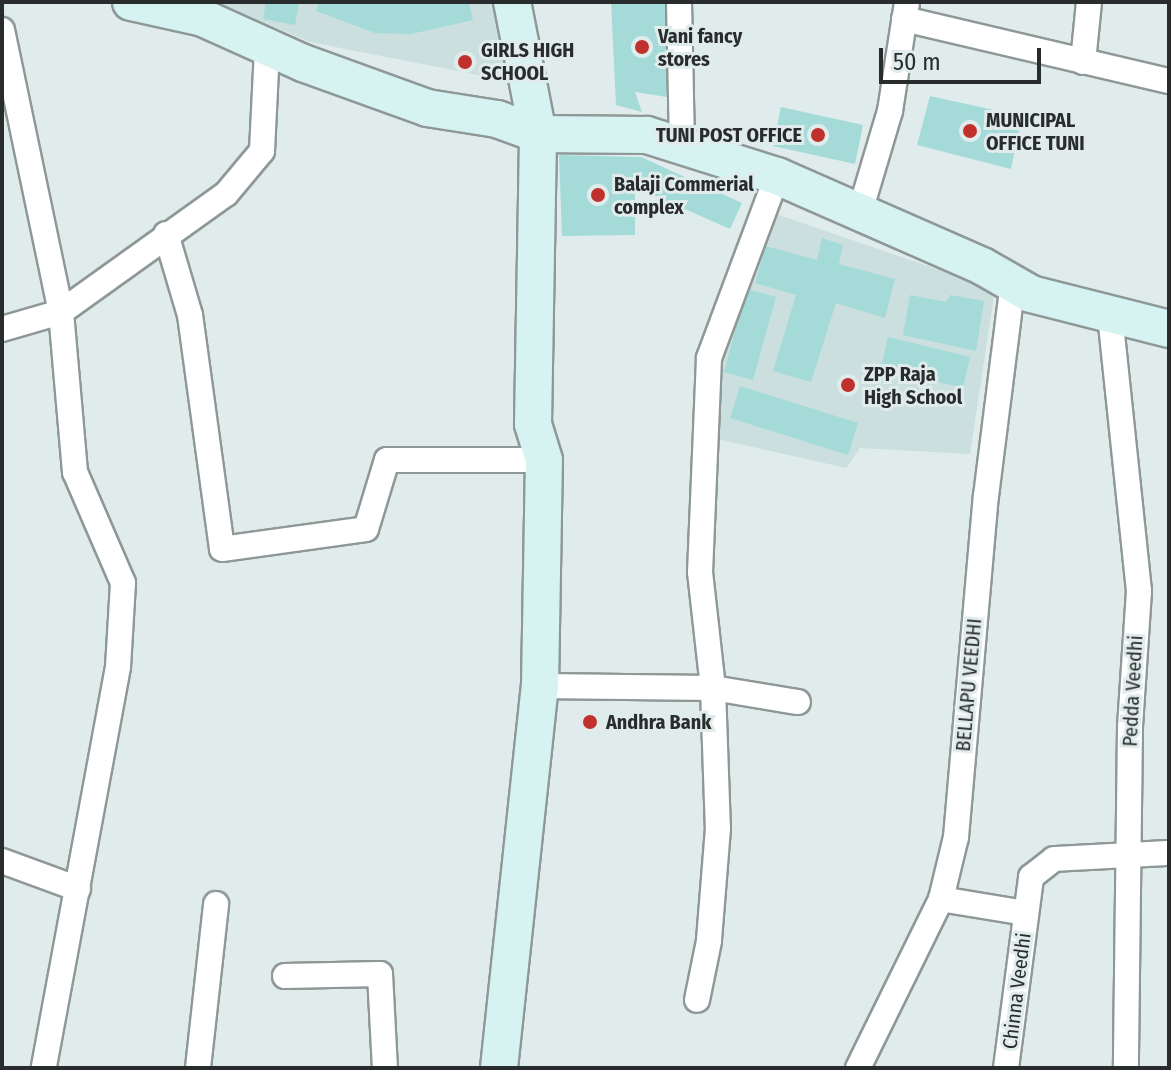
<!DOCTYPE html>
<html>
<head>
<meta charset="utf-8">
<style>
	body { margin:0 }
	#map { position:relative; width:1171px; height:1070px; overflow:hidden; background:#e0eceb; font-family:"Fira Sans Condensed",sans-serif }
	div>[style] { position:absolute }
	.built>* { inset:0; background:#cadfde }
	.building>* { inset:0; background:#a4dbd8 }
	.roads { filter:drop-shadow(2px 0 #8e9897) drop-shadow(-2px 0 #8e9897) drop-shadow(0 2px #8e9897) drop-shadow(0 -2px #8e9897) }
	.street>* { height:24px; margin:-12px; padding:0 12px; transform-origin:12px; border-radius:12px; background:#fff }
	.secondary>* { height:36px; margin:-18px; padding:0 18px; transform-origin:18px; border-radius:18px; background:#d6f3f2 }
	.dots>* { width:22px; height:22px; translate:-50% -50%; box-sizing:border-box; border:4px solid #e0eceb; border-radius:50% }
	span { translate:-50% -50%; white-space:nowrap; text-align:center; line-height:1.15; -webkit-text-stroke:6px #e0eceb; paint-order:stroke }
	.poi-label { font-size:20px; color:#282c2c; font-weight:700 }
	.left { translate:0 -50%; text-align:left }
	.right { translate:-100% -50%; text-align:right }
	.street-label { font-size:20px; color:#282c2c }
	.frame { position:absolute; inset:0; border:4px solid #282c2c; pointer-events:none }
	.scale { position:absolute; left:879px; top:48px; width:162px; height:36px; box-sizing:border-box; border:4px solid #282c2c; border-top:0; padding-left:10px; font-size:24px; line-height:28px; white-space:nowrap; color:#282c2c; -webkit-text-stroke:6px #e0eceb; paint-order:stroke }
</style>
</head>
<body>
<div id="map">
	<div class="built">
		<i style="clip-path:polygon(218px 2px,502px 2px,519px 83px,310px 42px)"></i>
		<i style="clip-path:polygon(767px 211px,995px 289px,970px 454px,860px 448px,846px 468px,704px 436px,726px 334px)"></i>
	</div>
	<div class="building">
		<i style="clip-path:polygon(266px 2px,299px 2px,295px 25px,263px 19px)"></i>
		<i style="clip-path:polygon(319px 2px,469px 2px,473px 20px,411px 34px,375px 33px,316px 11px)"></i>
		<i style="clip-path:polygon(611px 2px,668px 2px,673px 98px,635px 92px,642px 112px,616px 105px)"></i>
		<i style="clip-path:polygon(930px 96px,1022px 116px,1011px 169px,917px 145px)"></i>
		<i style="clip-path:polygon(781px 107px,863px 125px,855px 164px,773px 146px)"></i>
		<i style="clip-path:polygon(559px 155px,641px 157px,742px 203px,730px 229px,635px 187px,635px 235px,562px 236px)"></i>
		<i style="clip-path:polygon(822px 238px,843px 245px,839px 264px,895px 279px,885px 318px,836px 303px,811px 382px,773px 371px,796px 295px,755px 283px,766px 246px,817px 260px)"></i>
		<i style="clip-path:polygon(746px 289px,776px 297px,753px 380px,724px 372px)"></i>
		<i style="clip-path:polygon(910px 295px,946px 302px,950px 295px,984px 301px,976px 351px,903px 335px)"></i>
		<i style="clip-path:polygon(888px 337px,970px 357px,963px 388px,881px 368px)"></i>
		<i style="clip-path:polygon(740px 386px,858px 423px,848px 455px,730px 418px)"></i>
	</div>
	<div class="roads">
		<div class="street">
			<i style="left:679px;top:2px;width:145px;rotate:88.8deg"></i>
			<i style="left:904px;top:19px;width:272px;rotate:13.2deg"></i>
			<i style="left:2px;top:30px;width:288px;rotate:78.2deg"></i>
			<i style="left:61px;top:312px;width:161px;rotate:85deg"></i>
			<i style="left:75px;top:472px;width:121px;rotate:66.6deg"></i>
			<i style="left:123px;top:583px;width:84px;rotate:93.4deg"></i>
			<i style="left:118px;top:667px;width:408px;rotate:100.5deg"></i>
			<i style="left:1083px;top:62px;width:60px;rotate:-84.3deg"></i>
			<i style="left:777px;top:176px;width:194px;rotate:110.5deg"></i>
			<i style="left:709px;top:358px;width:214px;rotate:92.4deg"></i>
			<i style="left:700px;top:572px;width:117px;rotate:83.6deg"></i>
			<i style="left:713px;top:688px;width:86px;rotate:9.4deg"></i>
			<i style="left:859px;top:215px;width:109px;rotate:-73.4deg"></i>
			<i style="left:890px;top:111px;width:110px;rotate:-81.1deg"></i>
			<i style="left:166px;top:234px;width:84px;rotate:73.5deg"></i>
			<i style="left:190px;top:315px;width:236px;rotate:82.2deg"></i>
			<i style="left:222px;top:549px;width:145px;rotate:-7.9deg"></i>
			<i style="left:366px;top:529px;width:72px;rotate:-73.1deg"></i>
			<i style="left:387px;top:460px;width:157px"></i>
			<i style="left:1110px;top:315px;width:278px;rotate:84deg"></i>
			<i style="left:1139px;top:591px;width:137px;rotate:93.8deg"></i>
			<i style="left:1130px;top:728px;width:340px;rotate:90.7deg"></i>
			<i style="left:2px;top:329px;width:61px;rotate:-16.1deg"></i>
			<i style="left:61px;top:312px;width:203px;rotate:-35.6deg"></i>
			<i style="left:226px;top:194px;width:56px;rotate:-50.1deg"></i>
			<i style="left:262px;top:151px;width:104px;rotate:-87.2deg"></i>
			<i style="left:540px;top:686px;width:173px;rotate:0.7deg"></i>
			<i style="left:713px;top:688px;width:140px;rotate:88deg"></i>
			<i style="left:718px;top:828px;width:113px;rotate:94.6deg"></i>
			<i style="left:709px;top:941px;width:60px;rotate:101.5deg"></i>
			<i style="left:2px;top:861px;width:81px;rotate:20.2deg"></i>
			<i style="left:941px;top:899px;width:86px;rotate:9.4deg"></i>
			<i style="left:285px;top:976px;width:95px;rotate:-1.2deg"></i>
			<i style="left:380px;top:974px;width:94px;rotate:87deg"></i>
			<i style="left:198px;top:1068px;width:165px;rotate:-83.7deg"></i>
			<i style="left:858px;top:1068px;width:188px;rotate:-63.8deg"></i>
			<i style="left:941px;top:899px;width:64px;rotate:-76.4deg"></i>
			<i style="left:956px;top:837px;width:342px;rotate:-85deg"></i>
			<i style="left:986px;top:496px;width:215px;rotate:-82.8deg"></i>
			<i style="left:1006px;top:1068px;width:193px;rotate:-82.5deg"></i>
			<i style="left:1031px;top:877px;width:29px;rotate:-38deg"></i>
			<i style="left:1054px;top:859px;width:115px;rotate:-3deg"></i>
		</div>
		<div class="secondary">
			<i style="left:131px;top:2px;width:74px;rotate:12.5deg"></i>
			<i style="left:203px;top:18px;width:110px;rotate:24.2deg"></i>
			<i style="left:303px;top:63px;width:132px;rotate:19.9deg"></i>
			<i style="left:427px;top:108px;width:71px;rotate:8.9deg"></i>
			<i style="left:497px;top:119px;width:44px;rotate:20.1deg"></i>
			<i style="left:538px;top:134px;width:109px;rotate:0.5deg"></i>
			<i style="left:647px;top:135px;width:136px;rotate:17.5deg"></i>
			<i style="left:777px;top:176px;width:224px;rotate:23.7deg"></i>
			<i style="left:982px;top:266px;width:56px;rotate:29.7deg"></i>
			<i style="left:1031px;top:294px;width:142px;rotate:14.2deg"></i>
			<i style="left:499px;top:1068px;width:384px;rotate:-83.9deg"></i>
			<i style="left:540px;top:686px;width:226px;rotate:-89deg"></i>
			<i style="left:544px;top:460px;width:38px;rotate:-107deg"></i>
			<i style="left:533px;top:424px;width:290px;rotate:-89deg"></i>
			<i style="left:538px;top:134px;width:135px;rotate:-101.1deg"></i>
		</div>
	</div>
	<div class="dots">
		<i style="left:642px;top:47px;background:#c0312e"></i>
		<i style="left:465px;top:62px;background:#c0312e"></i>
		<i style="left:970px;top:131px;background:#c0312e"></i>
		<i style="left:818px;top:135px;background:#c0312e"></i>
		<i style="left:598px;top:195px;background:#c0312e"></i>
		<i style="left:848px;top:385px;background:#c0312e"></i>
		<i style="left:590px;top:722px;background:#c0312e"></i>
	</div>
	<div class="poi-label">
		<span class="left" style="left:658px;top:48px">Vani fancy<br>stores</span>
		<span class="left" style="left:481px;top:62px">GIRLS HIGH<br>SCHOOL</span>
		<span class="left" style="left:986px;top:132px">MUNICIPAL<br>OFFICE TUNI</span>
		<span class="right" style="left:802px;top:135px">TUNI POST OFFICE</span>
		<span class="left" style="left:614px;top:196px">Balaji Commerial<br>complex</span>
		<span class="left" style="left:864px;top:386px">ZPP Raja<br>High School</span>
		<span class="left" style="left:606px;top:722px">Andhra Bank</span>
	</div>
	<div class="street-label">
		<span style="left:969px;top:685px;rotate:-85deg">BELLAPU VEEDHI</span>
		<span style="left:1133px;top:691px;rotate:-87deg">Pedda Veedhi</span>
		<span style="left:1017px;top:991px;rotate:-83deg">Chinna Veedhi</span>
	</div>
	<div class="frame"></div>
	<div class="scale">50 m</div>
</div>
</body>
</html>
